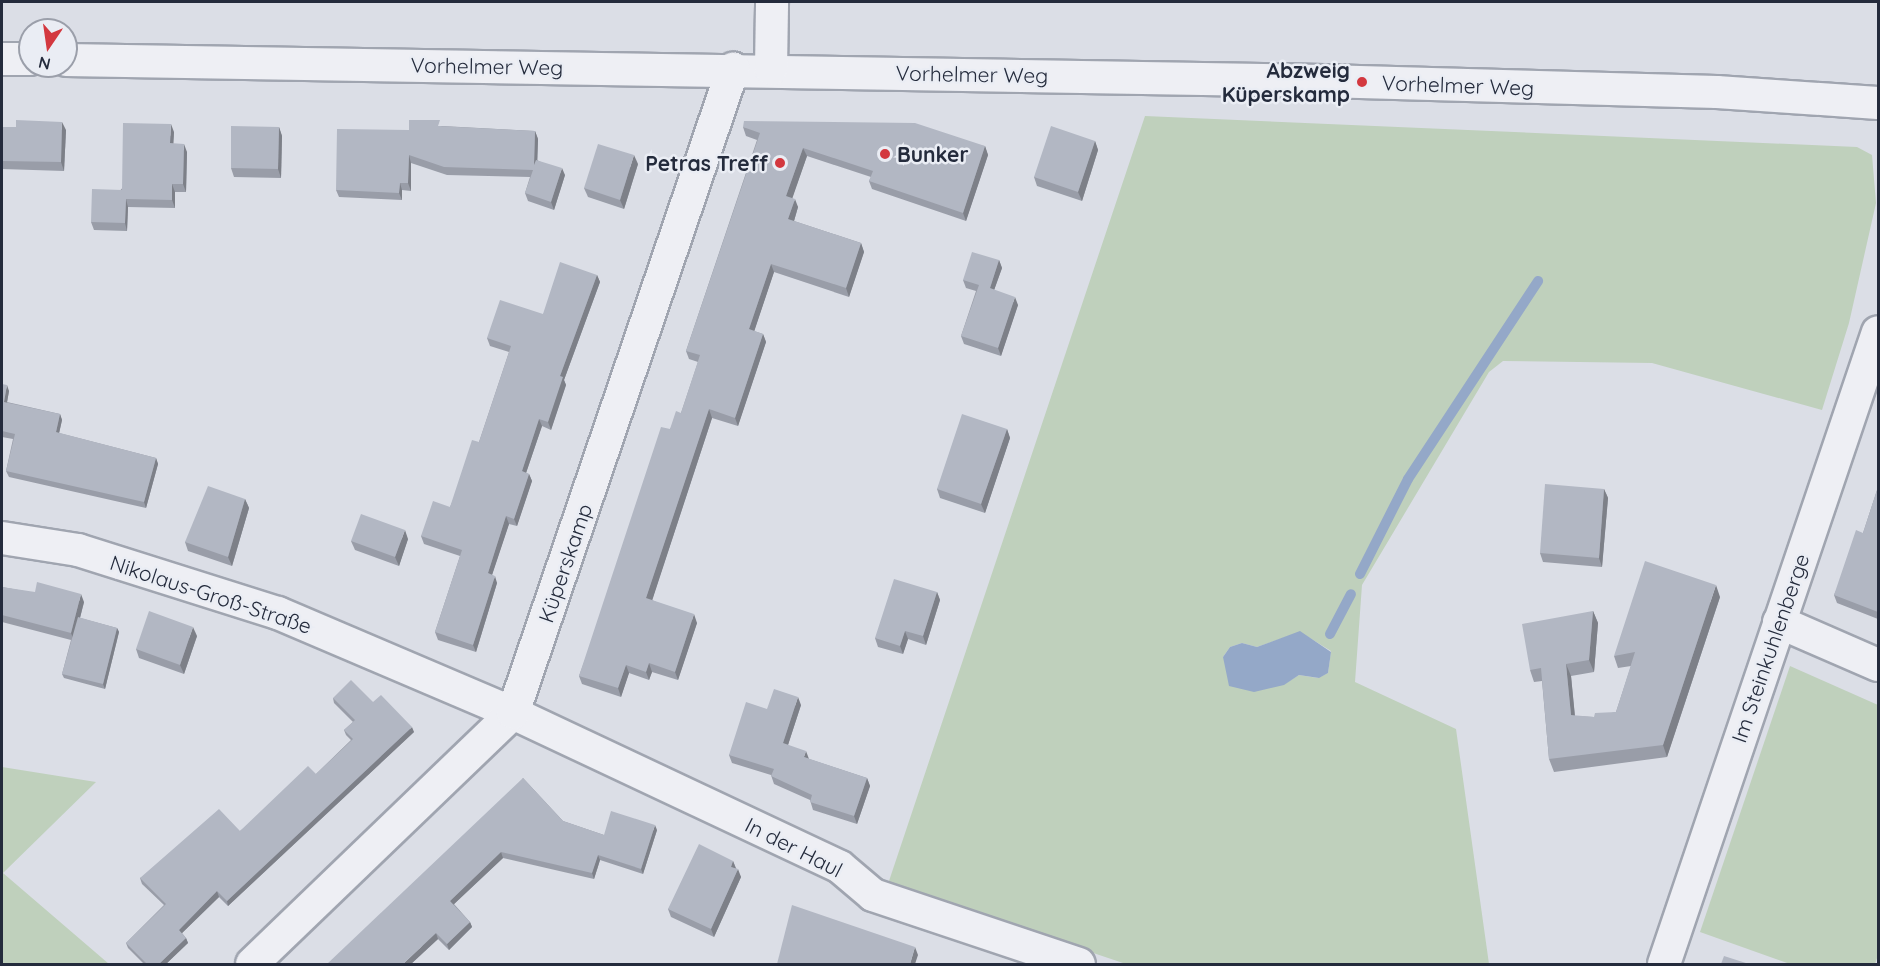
<!DOCTYPE html>
<html>
<head>
<meta charset="utf-8">
<style>
	body { margin:0 }
	#map { position:relative; width:1880px; height:966px; overflow:hidden; background:#dbdee6; font-family:Quicksand,sans-serif }
	div>[style] { position:absolute }
	.green>* { inset:0; background:#bfd0bc }
	.water>* { inset:0; background:#94a8c8 }
	.stream>* { height:10px; margin:-5px; padding:0 5px; transform-origin:5px; border-radius:5px; background:#94a8c8 }
	.roads { filter:drop-shadow(2px 0 #a0a5b0) drop-shadow(-2px 0 #a0a5b0) drop-shadow(0 2px #a0a5b0) drop-shadow(0 -2px #a0a5b0) }
	.minor>* { height:32px; margin:-16px; padding:0 16px; transform-origin:16px; border-radius:16px; background:#eeeff4 }
	.wall>* { inset:0; background:#999da8 }
	.shaded-wall>* { inset:0; background:#7d8088 }
	.building>* { inset:0; background:#b2b7c3 }
	.dots>* { width:16px; height:16px; translate:-50% -50%; box-sizing:border-box; border:3px solid #eaedf4; border-radius:50% }
	span { translate:-50% -50%; white-space:nowrap; text-align:center; line-height:1.15; -webkit-text-stroke:5px #eaedf4; paint-order:stroke }
	.street-label { font-size:21px; color:#242b3c }
	.poi-label { font-size:21px; color:#242b3c; font-weight:700 }
	.right { translate:-100% -50%; text-align:right }
	.left { translate:0 -50%; text-align:left }
	.frame { position:absolute; inset:0; border:3px solid #242b3c; pointer-events:none }
	.north { position:absolute; left:18px; top:18px; width:60px; height:60px; box-sizing:border-box; background:#eaedf4; border:2px solid #9b9faa; border-radius:50%; rotate:193deg; font-size:16px; font-weight:700; line-height:24px; text-align:center; color:#242b3c }
	.north::after { content:''; display:block; margin:auto; width:21px; height:27px; background:#d3383f; clip-path:polygon(50% 0,100% 100%,50% 72%,0 100%) }
</style>
</head>
<body>
<div id="map">
	<div class="green">
		<i style="clip-path:polygon(evenodd,1145px 116px,1857px 147px,1872px 155px,1876px 203px,1849px 323px,1822px 410px,1652px 363px,1503px 361px,1489px 372px,1362px 585px,1355px 682px,1456px 729px,1489px 964px,1126px 964px,888px 884px,1145px 116px,1300px 632px,1331px 651px,1328px 673px,1318px 678px,1299px 675px,1283px 685px,1223px 657px,1230px 647px,1242px 643px,1257px 647px,1300px 632px)"></i>
		<i style="clip-path:polygon(1790px 666px,1878px 705px,1878px 955px,1875px 964px,1790px 964px,1700px 932px)"></i>
		<i style="clip-path:polygon(2px 767px,96px 782px,3px 873px,109px 964px,2px 964px)"></i>
	</div>
	<div class="water">
		<i style="clip-path:polygon(1300px 631px,1331px 652px,1328px 673px,1319px 678px,1299px 675px,1284px 685px,1254px 692px,1229px 686px,1223px 657px,1230px 647px,1242px 643px,1257px 647px)"></i>
	</div>
	<div class="stream">
		<i style="left:1360px;top:574px;width:106px;rotate:-63.2deg"></i>
		<i style="left:1408px;top:479px;width:237px;rotate:-56.7deg"></i>
		<i style="left:1330px;top:634px;width:45px;rotate:-62.3deg"></i>
	</div>
	<div class="roads">
		<div class="minor">
			<i style="left:2px;top:59px;width:28px"></i>
			<i style="left:66px;top:60px;width:1258px;rotate:0.96deg"></i>
			<i style="left:1324px;top:81px;width:393px;rotate:1.6deg"></i>
			<i style="left:1717px;top:92px;width:161px;rotate:3.9deg"></i>
			<i style="left:771px;top:69px;width:67px;rotate:-89.1deg"></i>
			<i style="left:2px;top:538px;width:77px;rotate:9deg"></i>
			<i style="left:78px;top:550px;width:210px;rotate:17.5deg"></i>
			<i style="left:278px;top:613px;width:255px;rotate:23.1deg"></i>
			<i style="left:513px;top:713px;width:361px;rotate:25.2deg"></i>
			<i style="left:840px;top:867px;width:43px;rotate:40.3deg"></i>
			<i style="left:873px;top:895px;width:217px;rotate:18.5deg"></i>
			<i style="left:1779px;top:622px;width:108px;rotate:23.5deg"></i>
			<i style="left:252px;top:964px;width:362px;rotate:-43.9deg"></i>
			<i style="left:513px;top:713px;width:681px;rotate:-71.14deg"></i>
			<i style="left:1664px;top:964px;width:667px;rotate:-71.29deg"></i>
		</div>
	</div>
	<div class="wall">
		<i style="clip-path:polygon(1272px 2px,1296px 2px,1296px 3px)"></i>
		<i style="clip-path:polygon(442px 126px,535px 131px,538px 139px,537px 160px,565px 175px,554px 210px,528px 201px,525px 193px,530px 177px,447px 175px,411px 163px,411px 191px,402px 190px,402px 200px,339px 197px,336px 190px,409px 130px)"></i>
		<i style="clip-path:polygon(2px 127px,66px 130px,64px 171px,2px 169px)"></i>
		<i style="clip-path:polygon(279px 127px,282px 136px,281px 178px,234px 177px,231px 168px)"></i>
		<i style="clip-path:polygon(743px 127px,985px 146px,988px 155px,966px 221px,872px 189px,869px 181px,871px 177px,807px 156px,792px 198px,798px 207px,794px 221px,861px 243px,864px 252px,849px 297px,774px 272px,754px 331px,763px 334px,766px 342px,738px 426px,712px 418px,652px 600px,697px 623px,678px 680px,652px 672px,649px 680px,629px 673px,621px 697px,582px 684px,579px 676px,670px 429px,681px 413px,698px 362px,689px 359px,686px 351px,757px 140px,746px 136px)"></i>
		<i style="clip-path:polygon(174px 132px,173px 144px,187px 152px,186px 192px,175px 192px,175px 208px,128px 207px,127px 231px,94px 230px,91px 222px)"></i>
		<i style="clip-path:polygon(1095px 141px,1098px 150px,1082px 201px,1037px 186px,1034px 177px)"></i>
		<i style="clip-path:polygon(638px 164px,624px 209px,588px 197px,584px 188px)"></i>
		<i style="clip-path:polygon(999px 260px,1002px 268px,994px 290px,1018px 305px,1001px 356px,964px 344px,961px 336px,976px 291px,966px 288px,963px 280px)"></i>
		<i style="clip-path:polygon(597px 275px,600px 282px,564px 380px,566px 385px,551px 430px,542px 426px,526px 473px,529px 474px,532px 481px,517px 526px,509px 524px,492px 575px,497px 583px,476px 652px,438px 640px,435px 632px,460px 556px,424px 544px,421px 536px,450px 507px,479px 442px,509px 352px,490px 346px,487px 338px,543px 314px)"></i>
		<i style="clip-path:polygon(2px 384px,9px 391px,7px 402px,60px 414px,62px 420px,59px 433px,156px 458px,158px 464px,146px 508px,9px 477px,6px 471px,13px 439px,2px 437px)"></i>
		<i style="clip-path:polygon(1007px 429px,1010px 438px,985px 513px,940px 498px,937px 489px)"></i>
		<i style="clip-path:polygon(1878px 487px,1878px 619px,1837px 603px,1834px 595px,1863px 533px)"></i>
		<i style="clip-path:polygon(1604px 489px,1608px 498px,1602px 567px,1543px 562px,1540px 553px)"></i>
		<i style="clip-path:polygon(245px 499px,249px 508px,232px 566px,188px 551px,185px 542px)"></i>
		<i style="clip-path:polygon(408px 539px,399px 566px,355px 550px,351px 541px)"></i>
		<i style="clip-path:polygon(2px 587px,84px 602px,80px 618px,117px 628px,119px 632px,105px 689px,64px 678px,62px 674px,71px 640px,2px 622px)"></i>
		<i style="clip-path:polygon(937px 592px,940px 600px,926px 645px,908px 639px,903px 654px,878px 647px,875px 638px)"></i>
		<i style="clip-path:polygon(1720px 597px,1667px 757px,1554px 772px,1549px 759px,1542px 681px,1534px 682px,1530px 670px,1593px 611px,1598px 623px,1594px 672px,1571px 676px,1575px 716px,1594px 717px,1616px 712px,1631px 666px,1618px 668px,1614px 656px)"></i>
		<i style="clip-path:polygon(197px 636px,184px 674px,139px 658px,136px 649px)"></i>
		<i style="clip-path:polygon(333px 698px,373px 702px,414px 732px,228px 906px,219px 897px,182px 933px,186px 938px,188px 943px,166px 964px,144px 964px,128px 948px,126px 943px,164px 905px,142px 884px,140px 878px,240px 831px,316px 774px,351px 740px,346px 735px,344px 730px,353px 722px,334px 703px)"></i>
		<i style="clip-path:polygon(801px 705px,788px 745px,809px 759px,867px 778px,870px 786px,857px 824px,813px 810px,810px 800px,774px 784px,771px 775px,732px 763px,729px 755px,767px 709px)"></i>
		<i style="clip-path:polygon(523px 778px,563px 821px,604px 835px,657px 830px,643px 874px,600px 860px,594px 879px,503px 858px,454px 904px,470px 922px,472px 927px,449px 950px,438px 939px,411px 964px)"></i>
		<i style="clip-path:polygon(733px 861px,736px 868px,741px 877px,714px 937px,671px 917px,668px 909px)"></i>
	</div>
	<div class="shaded-wall">
		<i style="clip-path:polygon(62px 122px,66px 130px,64px 171px,61px 162px)"></i>
		<i style="clip-path:polygon(171px 124px,174px 132px,173px 151px,170px 143px)"></i>
		<i style="clip-path:polygon(279px 127px,282px 136px,281px 178px,278px 169px)"></i>
		<i style="clip-path:polygon(535px 131px,538px 139px,537px 173px,534px 165px)"></i>
		<i style="clip-path:polygon(1095px 141px,1098px 150px,1082px 201px,1078px 192px)"></i>
		<i style="clip-path:polygon(184px 144px,187px 152px,186px 192px,183px 184px)"></i>
		<i style="clip-path:polygon(985px 146px,988px 155px,966px 221px,963px 213px)"></i>
		<i style="clip-path:polygon(803px 148px,807px 156px,790px 205px,786px 196px)"></i>
		<i style="clip-path:polygon(409px 155px,411px 163px,411px 191px,408px 183px)"></i>
		<i style="clip-path:polygon(634px 155px,638px 164px,624px 209px,620px 200px)"></i>
		<i style="clip-path:polygon(562px 168px,565px 175px,554px 210px,551px 202px)"></i>
		<i style="clip-path:polygon(400px 183px,402px 190px,402px 200px,399px 193px)"></i>
		<i style="clip-path:polygon(172px 184px,175px 192px,175px 208px,172px 200px)"></i>
		<i style="clip-path:polygon(126px 199px,128px 207px,127px 231px,125px 223px)"></i>
		<i style="clip-path:polygon(795px 199px,798px 207px,792px 228px,788px 219px)"></i>
		<i style="clip-path:polygon(861px 243px,864px 252px,849px 297px,846px 288px)"></i>
		<i style="clip-path:polygon(999px 260px,1002px 268px,992px 296px,990px 288px)"></i>
		<i style="clip-path:polygon(771px 264px,774px 272px,752px 338px,749px 329px)"></i>
		<i style="clip-path:polygon(597px 275px,600px 282px,564px 380px,566px 385px,551px 430px,548px 422px,560px 376px)"></i>
		<i style="clip-path:polygon(1015px 297px,1018px 305px,1001px 356px,998px 348px)"></i>
		<i style="clip-path:polygon(763px 334px,766px 342px,738px 426px,735px 418px)"></i>
		<i style="clip-path:polygon(7px 385px,9px 391px,6px 408px,4px 402px)"></i>
		<i style="clip-path:polygon(709px 409px,712px 418px,650px 607px,646px 598px)"></i>
		<i style="clip-path:polygon(60px 414px,62px 420px,58px 438px,56px 432px)"></i>
		<i style="clip-path:polygon(539px 419px,542px 426px,524px 479px,522px 471px)"></i>
		<i style="clip-path:polygon(1007px 429px,1010px 438px,985px 513px,981px 504px)"></i>
		<i style="clip-path:polygon(156px 458px,158px 464px,146px 508px,144px 502px)"></i>
		<i style="clip-path:polygon(529px 474px,532px 481px,517px 526px,514px 519px)"></i>
		<i style="clip-path:polygon(1604px 489px,1608px 498px,1602px 567px,1599px 558px)"></i>
		<i style="clip-path:polygon(245px 499px,249px 508px,232px 566px,228px 557px)"></i>
		<i style="clip-path:polygon(506px 516px,509px 524px,490px 581px,488px 573px)"></i>
		<i style="clip-path:polygon(405px 530px,408px 539px,399px 566px,395px 557px)"></i>
		<i style="clip-path:polygon(495px 576px,497px 583px,476px 652px,473px 645px)"></i>
		<i style="clip-path:polygon(1716px 585px,1720px 597px,1667px 757px,1663px 745px)"></i>
		<i style="clip-path:polygon(937px 592px,940px 600px,926px 645px,923px 636px)"></i>
		<i style="clip-path:polygon(81px 594px,84px 602px,74px 641px,71px 633px)"></i>
		<i style="clip-path:polygon(1593px 611px,1598px 623px,1594px 672px,1589px 660px)"></i>
		<i style="clip-path:polygon(694px 614px,697px 623px,678px 680px,675px 672px)"></i>
		<i style="clip-path:polygon(193px 627px,197px 636px,184px 674px,180px 665px)"></i>
		<i style="clip-path:polygon(117px 628px,119px 632px,105px 689px,103px 684px)"></i>
		<i style="clip-path:polygon(905px 631px,908px 639px,903px 654px,900px 646px)"></i>
		<i style="clip-path:polygon(649px 663px,652px 672px,649px 680px,646px 672px)"></i>
		<i style="clip-path:polygon(1566px 664px,1571px 676px,1576px 728px,1571px 715px)"></i>
		<i style="clip-path:polygon(626px 665px,629px 673px,621px 697px,618px 688px)"></i>
		<i style="clip-path:polygon(798px 697px,801px 705px,786px 751px,783px 743px)"></i>
		<i style="clip-path:polygon(412px 727px,414px 732px,228px 906px,227px 901px)"></i>
		<i style="clip-path:polygon(806px 751px,809px 759px,804px 757px)"></i>
		<i style="clip-path:polygon(867px 778px,870px 786px,857px 824px,854px 816px)"></i>
		<i style="clip-path:polygon(655px 825px,657px 830px,643px 874px,641px 869px)"></i>
		<i style="clip-path:polygon(501px 852px,503px 858px,452px 906px,450px 901px)"></i>
		<i style="clip-path:polygon(598px 855px,600px 860px,594px 879px,592px 873px)"></i>
		<i style="clip-path:polygon(733px 861px,736px 869px,731px 867px)"></i>
		<i style="clip-path:polygon(738px 869px,741px 877px,714px 937px,711px 929px)"></i>
		<i style="clip-path:polygon(217px 891px,219px 897px,180px 935px,179px 930px)"></i>
		<i style="clip-path:polygon(470px 922px,472px 927px,449px 950px,447px 944px)"></i>
		<i style="clip-path:polygon(436px 933px,438px 939px,411px 964px,403px 964px)"></i>
		<i style="clip-path:polygon(186px 938px,188px 943px,166px 964px,159px 964px)"></i>
		<i style="clip-path:polygon(915px 947px,918px 955px,915px 964px,910px 964px)"></i>
	</div>
	<div class="building">
		<i style="clip-path:polygon(16px 120px,62px 122px,61px 162px,2px 161px,2px 127px,16px 127px)"></i>
		<i style="clip-path:polygon(409px 120px,440px 120px,438px 126px,535px 131px,534px 165px,536px 160px,562px 168px,551px 202px,525px 193px,533px 170px,444px 167px,409px 155px,408px 183px,400px 183px,399px 193px,336px 190px,337px 129px,409px 130px)"></i>
		<i style="clip-path:polygon(744px 121px,915px 123px,985px 146px,963px 213px,869px 181px,873px 171px,803px 148px,786px 196px,795px 199px,788px 219px,861px 243px,846px 288px,771px 264px,749px 329px,763px 334px,735px 418px,709px 409px,646px 598px,694px 614px,675px 672px,649px 663px,646px 672px,626px 665px,618px 688px,579px 676px,661px 427px,670px 429px,676px 411px,681px 413px,700px 355px,686px 351px,760px 133px,743px 127px)"></i>
		<i style="clip-path:polygon(123px 123px,171px 124px,170px 143px,184px 144px,183px 184px,172px 184px,172px 200px,126px 199px,125px 223px,91px 222px,92px 189px,122px 190px)"></i>
		<i style="clip-path:polygon(231px 126px,279px 127px,278px 169px,231px 168px)"></i>
		<i style="clip-path:polygon(1051px 126px,1095px 141px,1078px 192px,1034px 177px)"></i>
		<i style="clip-path:polygon(598px 144px,634px 155px,620px 200px,584px 188px)"></i>
		<i style="clip-path:polygon(972px 252px,999px 260px,990px 288px,1015px 297px,998px 348px,961px 336px,979px 285px,963px 280px)"></i>
		<i style="clip-path:polygon(560px 262px,597px 275px,560px 376px,563px 377px,548px 422px,539px 419px,522px 471px,529px 474px,514px 519px,506px 516px,488px 573px,495px 576px,473px 645px,435px 632px,462px 550px,421px 536px,433px 501px,450px 507px,472px 440px,479px 442px,511px 346px,487px 338px,500px 300px,543px 314px)"></i>
		<i style="clip-path:polygon(2px 384px,7px 385px,4px 402px,60px 414px,56px 432px,156px 458px,144px 502px,6px 471px,15px 434px,2px 431px)"></i>
		<i style="clip-path:polygon(962px 414px,1007px 429px,981px 504px,937px 489px)"></i>
		<i style="clip-path:polygon(1545px 484px,1604px 489px,1599px 558px,1540px 553px)"></i>
		<i style="clip-path:polygon(208px 486px,245px 499px,228px 557px,185px 542px)"></i>
		<i style="clip-path:polygon(1878px 487px,1878px 612px,1834px 595px,1856px 530px,1863px 533px)"></i>
		<i style="clip-path:polygon(361px 514px,405px 530px,395px 557px,351px 541px)"></i>
		<i style="clip-path:polygon(1645px 561px,1716px 585px,1663px 745px,1549px 759px,1541px 668px,1530px 670px,1522px 624px,1593px 611px,1589px 660px,1566px 664px,1571px 715px,1594px 717px,1595px 713px,1616px 712px,1635px 652px,1614px 656px)"></i>
		<i style="clip-path:polygon(894px 579px,937px 592px,923px 636px,905px 631px,900px 646px,875px 638px)"></i>
		<i style="clip-path:polygon(37px 582px,81px 594px,71px 633px,2px 615px,2px 587px,35px 592px)"></i>
		<i style="clip-path:polygon(149px 611px,193px 627px,180px 665px,136px 649px)"></i>
		<i style="clip-path:polygon(78px 617px,117px 628px,103px 684px,62px 674px)"></i>
		<i style="clip-path:polygon(351px 680px,373px 702px,381px 695px,412px 727px,227px 901px,217px 891px,179px 930px,186px 938px,159px 964px,147px 964px,126px 943px,166px 904px,140px 878px,219px 809px,240px 831px,308px 766px,316px 774px,353px 739px,344px 730px,355px 720px,333px 698px)"></i>
		<i style="clip-path:polygon(774px 689px,798px 697px,783px 743px,806px 751px,804px 757px,867px 778px,854px 816px,810px 802px,812px 795px,771px 776px,774px 769px,729px 755px,746px 702px,767px 709px)"></i>
		<i style="clip-path:polygon(523px 778px,563px 821px,604px 835px,611px 811px,655px 825px,641px 869px,598px 855px,592px 873px,501px 852px,450px 901px,470px 922px,447px 944px,436px 933px,403px 964px,327px 964px)"></i>
		<i style="clip-path:polygon(699px 844px,733px 861px,731px 867px,738px 869px,711px 929px,668px 909px)"></i>
		<i style="clip-path:polygon(792px 905px,915px 947px,910px 964px,777px 964px)"></i>
		<i style="clip-path:polygon(1724px 956px,1749px 964px,1721px 964px)"></i>
	</div>
	<div class="dots">
		<i style="left:1362px;top:82px;background:#d3383f"></i>
		<i style="left:885px;top:154px;background:#d3383f"></i>
		<i style="left:780px;top:163px;background:#d3383f"></i>
	</div>
	<div class="street-label">
		<span style="left:487px;top:66px;rotate:1deg">Vorhelmer Weg</span>
		<span style="left:972px;top:74px;rotate:1deg">Vorhelmer Weg</span>
		<span style="left:1458px;top:85px;rotate:2deg">Vorhelmer Weg</span>
		<span style="left:565px;top:563px;rotate:-71deg">Küperskamp</span>
		<span style="left:211px;top:594px;rotate:18deg">Nikolaus-Groß-Straße</span>
		<span style="left:1770px;top:648px;rotate:-71deg">Im Steinkuhlenberge</span>
		<span style="left:794px;top:847px;rotate:27deg">In der Haul</span>
	</div>
	<div class="poi-label">
		<span class="right" style="left:1350px;top:82px">Abzweig<br>Küperskamp</span>
		<span class="left" style="left:897px;top:154px">Bunker</span>
		<span class="right" style="left:768px;top:163px">Petras Treff</span>
	</div>
	<div class="frame"></div>
	<div class="north">N</div>
</div>
</body>
</html>
